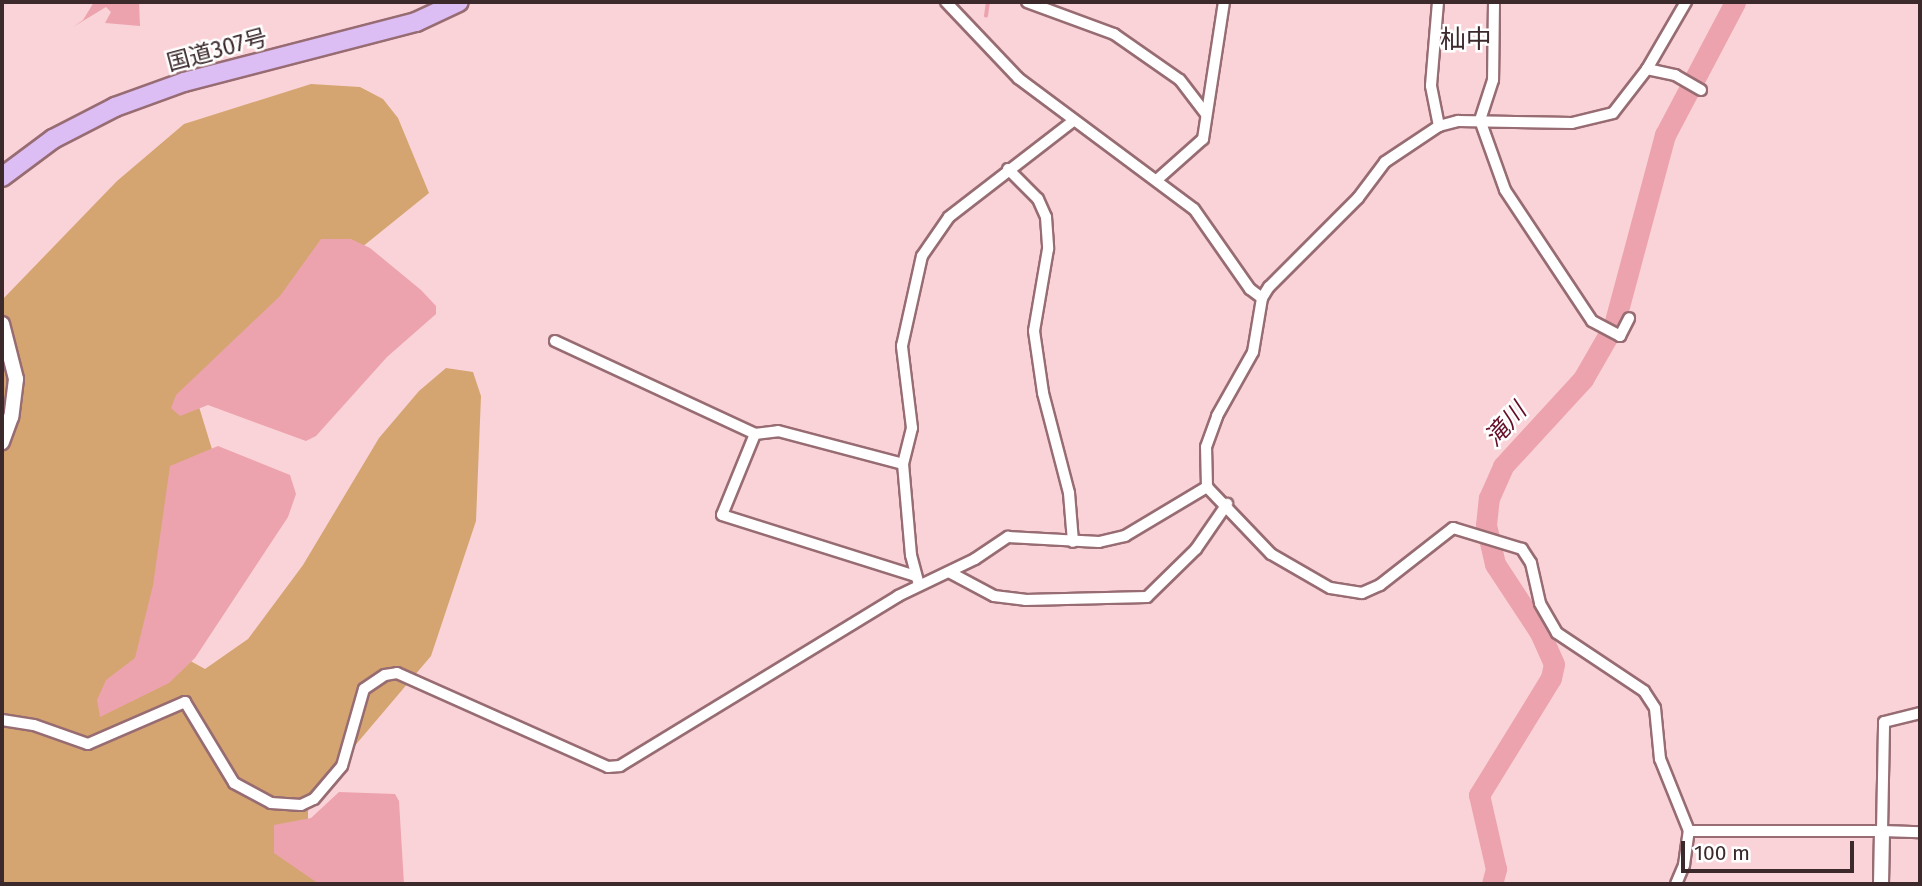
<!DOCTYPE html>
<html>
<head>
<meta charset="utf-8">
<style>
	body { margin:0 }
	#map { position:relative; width:1922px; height:886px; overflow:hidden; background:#fad3d8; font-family:"Fira Sans","Noto Sans JP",sans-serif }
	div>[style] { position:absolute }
	.forest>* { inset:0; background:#d4a571 }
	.water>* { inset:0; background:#eca3ae }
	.stream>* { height:3.5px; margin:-1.75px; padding:0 1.75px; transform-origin:1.75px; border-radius:1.75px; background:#eca3ae }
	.river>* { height:21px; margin:-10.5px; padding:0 10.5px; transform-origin:10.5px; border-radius:10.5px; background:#eca3ae }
	.roads { filter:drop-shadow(2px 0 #976c72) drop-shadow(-2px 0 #976c72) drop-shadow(0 2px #976c72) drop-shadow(0 -2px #976c72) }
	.minor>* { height:10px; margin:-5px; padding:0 5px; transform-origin:5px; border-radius:5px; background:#fff }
	.tertiary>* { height:14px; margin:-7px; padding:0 7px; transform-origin:7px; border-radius:7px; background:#fff }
	.trunk>* { height:18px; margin:-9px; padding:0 9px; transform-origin:9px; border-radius:9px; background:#dcbef4 }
	span { translate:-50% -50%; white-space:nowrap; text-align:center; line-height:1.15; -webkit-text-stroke:5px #fff; paint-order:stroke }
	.street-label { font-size:23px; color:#3b292c }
	.water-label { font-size:24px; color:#640f29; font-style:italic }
	.quarter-label { font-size:26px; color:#3b292c }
	.frame { position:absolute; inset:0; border:4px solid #3b292c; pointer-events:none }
	.scale { position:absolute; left:1681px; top:841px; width:173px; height:32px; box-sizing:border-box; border:4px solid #3b292c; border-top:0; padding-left:9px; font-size:21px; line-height:24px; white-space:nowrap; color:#3b292c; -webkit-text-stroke:5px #fff; paint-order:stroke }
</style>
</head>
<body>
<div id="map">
	<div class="forest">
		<i style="clip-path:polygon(311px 84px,360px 87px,383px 99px,398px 118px,429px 193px,196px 381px,196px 397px,215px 459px,185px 658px,205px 669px,248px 639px,303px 565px,379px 438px,419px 391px,446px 368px,473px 372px,481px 396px,476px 521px,431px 656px,313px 795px,308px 811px,308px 823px,395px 884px,2px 884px,2px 300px,117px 181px,184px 124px)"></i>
	</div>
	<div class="water">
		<i style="clip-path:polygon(94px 2px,139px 2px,140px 26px,105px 23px,111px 12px,106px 7px,73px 27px,83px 20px)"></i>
		<i style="clip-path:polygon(321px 239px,351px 239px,370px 248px,421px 290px,436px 306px,436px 314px,387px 357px,316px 436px,306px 441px,208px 405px,180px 416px,171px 408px,176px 395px,280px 296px)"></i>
		<i style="clip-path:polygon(218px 446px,290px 475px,296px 494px,288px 517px,195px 658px,169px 683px,100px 717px,97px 700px,106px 680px,135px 658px,153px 585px,170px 466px)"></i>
		<i style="clip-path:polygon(339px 792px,395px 794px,399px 801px,404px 884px,319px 884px,274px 853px,274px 825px,311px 818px)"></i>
	</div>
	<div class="stream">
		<i style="left:986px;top:16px;width:14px;rotate:-82deg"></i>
	</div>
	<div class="river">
		<i style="left:1492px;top:884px;width:16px;rotate:-75deg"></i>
		<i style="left:1496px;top:869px;width:76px;rotate:-102.9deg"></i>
		<i style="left:1479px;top:795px;width:137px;rotate:-58.4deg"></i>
		<i style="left:1551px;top:678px;width:14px;rotate:-78deg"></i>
		<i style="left:1554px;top:664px;width:36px;rotate:-114deg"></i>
		<i style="left:1539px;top:631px;width:80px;rotate:-123.3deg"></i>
		<i style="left:1495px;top:564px;width:40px;rotate:-103deg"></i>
		<i style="left:1486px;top:525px;width:27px;rotate:-84deg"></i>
		<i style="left:1489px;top:498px;width:35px;rotate:-66deg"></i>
		<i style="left:1503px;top:466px;width:118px;rotate:-47.4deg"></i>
		<i style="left:1583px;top:379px;width:62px;rotate:-60.1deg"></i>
		<i style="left:1614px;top:325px;width:197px;rotate:-75deg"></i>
		<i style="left:1665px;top:135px;width:150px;rotate:-62.2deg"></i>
	</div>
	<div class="roads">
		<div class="minor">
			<i style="left:946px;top:2px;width:105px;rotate:46.5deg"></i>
			<i style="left:1018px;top:78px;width:219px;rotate:36.7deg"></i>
			<i style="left:1194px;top:209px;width:98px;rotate:55deg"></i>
			<i style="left:1250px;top:289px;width:15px;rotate:37deg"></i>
			<i style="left:1027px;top:2px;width:93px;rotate:20.2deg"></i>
			<i style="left:1114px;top:34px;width:80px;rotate:34.9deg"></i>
			<i style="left:1180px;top:80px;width:43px;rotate:52.6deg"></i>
			<i style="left:1438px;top:2px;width:84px;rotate:94.8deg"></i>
			<i style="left:1431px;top:86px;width:41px;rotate:78.7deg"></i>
			<i style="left:1494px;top:2px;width:78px;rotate:90.7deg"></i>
			<i style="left:1493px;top:80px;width:42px;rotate:108deg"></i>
			<i style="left:1480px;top:120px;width:74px;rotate:70.3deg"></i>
			<i style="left:1505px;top:190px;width:157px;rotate:56.4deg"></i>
			<i style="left:1592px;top:321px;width:32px;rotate:28deg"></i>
			<i style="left:1620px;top:336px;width:20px;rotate:-63deg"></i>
			<i style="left:1647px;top:69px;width:29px;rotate:12deg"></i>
			<i style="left:1675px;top:75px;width:30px;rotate:30deg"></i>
			<i style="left:1008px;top:169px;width:42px;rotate:45deg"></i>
			<i style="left:1038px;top:199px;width:20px;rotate:66deg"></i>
			<i style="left:1046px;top:217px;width:32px;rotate:86deg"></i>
			<i style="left:1048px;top:249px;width:83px;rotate:99.7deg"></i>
			<i style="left:1034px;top:331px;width:63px;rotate:81.7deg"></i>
			<i style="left:1043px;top:393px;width:103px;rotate:75.4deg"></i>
			<i style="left:1069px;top:493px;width:49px;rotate:85.3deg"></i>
			<i style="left:1159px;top:178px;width:59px;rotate:-41.6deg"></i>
			<i style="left:1203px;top:139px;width:139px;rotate:-81.3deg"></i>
			<i style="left:555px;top:341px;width:221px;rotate:24.9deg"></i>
			<i style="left:755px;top:434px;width:23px;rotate:-7deg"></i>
			<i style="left:778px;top:431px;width:129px;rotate:14.8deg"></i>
			<i style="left:755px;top:434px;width:87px;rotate:112.2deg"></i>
			<i style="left:722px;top:515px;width:203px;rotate:17.5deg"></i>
			<i style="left:949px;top:572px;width:51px;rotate:28.1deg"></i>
			<i style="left:994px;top:596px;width:31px;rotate:7deg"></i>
			<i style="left:1025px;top:600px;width:122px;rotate:-1.4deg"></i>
			<i style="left:1147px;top:597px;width:69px;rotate:-44.4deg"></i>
			<i style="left:1196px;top:549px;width:55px;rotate:-55.4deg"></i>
			<i style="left:919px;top:585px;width:31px;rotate:-105deg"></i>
			<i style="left:911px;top:555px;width:91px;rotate:-95deg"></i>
			<i style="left:903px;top:464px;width:37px;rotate:-76deg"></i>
			<i style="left:912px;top:428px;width:83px;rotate:-97deg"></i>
			<i style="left:902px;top:346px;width:92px;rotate:-77.5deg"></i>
			<i style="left:922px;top:256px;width:47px;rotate:-55.3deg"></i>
			<i style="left:949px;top:217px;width:155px;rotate:-37.7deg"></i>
			<i style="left:2px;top:720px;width:32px;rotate:9deg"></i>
			<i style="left:34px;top:725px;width:57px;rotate:19.4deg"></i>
			<i style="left:88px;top:744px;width:106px;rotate:-23.4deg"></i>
			<i style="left:185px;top:702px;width:95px;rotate:58.8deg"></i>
			<i style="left:234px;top:783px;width:42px;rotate:28.4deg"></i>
			<i style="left:271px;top:803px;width:30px;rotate:4deg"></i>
			<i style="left:301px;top:805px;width:14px;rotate:-25deg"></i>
			<i style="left:314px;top:799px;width:43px;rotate:-49.7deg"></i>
			<i style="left:342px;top:766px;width:80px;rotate:-74.1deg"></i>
			<i style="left:364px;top:689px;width:25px;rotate:-34deg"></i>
			<i style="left:385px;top:675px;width:12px;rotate:-9deg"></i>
			<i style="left:397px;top:673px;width:231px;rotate:24deg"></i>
			<i style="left:608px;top:767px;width:12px;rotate:-5deg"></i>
			<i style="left:620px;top:766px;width:326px;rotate:-31.4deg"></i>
			<i style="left:898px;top:596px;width:85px;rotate:-25.7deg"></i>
			<i style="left:975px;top:559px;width:40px;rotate:-34deg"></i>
			<i style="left:1008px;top:537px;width:91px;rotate:3.1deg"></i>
			<i style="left:1099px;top:542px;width:27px;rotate:-13deg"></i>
			<i style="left:1125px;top:536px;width:96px;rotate:-30.9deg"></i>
			<i style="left:1689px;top:831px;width:193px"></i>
			<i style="left:1882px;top:831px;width:109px;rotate:-88.9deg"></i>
			<i style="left:1884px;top:722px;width:37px;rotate:-14deg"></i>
			<i style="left:1882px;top:831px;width:38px;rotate:2deg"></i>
			<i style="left:1676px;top:884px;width:21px;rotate:-67deg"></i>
			<i style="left:1684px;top:865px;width:34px;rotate:-82deg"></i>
			<i style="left:1689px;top:831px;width:78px;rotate:-111.9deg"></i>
			<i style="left:1660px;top:759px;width:51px;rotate:-95.6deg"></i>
			<i style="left:1655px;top:708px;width:20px;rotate:-123deg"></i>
			<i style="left:1644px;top:691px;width:105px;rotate:-146.3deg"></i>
			<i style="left:1557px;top:633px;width:34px;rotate:-120deg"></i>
			<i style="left:1540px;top:603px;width:41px;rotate:-102.7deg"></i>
			<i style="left:1531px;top:563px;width:17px;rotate:-123deg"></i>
			<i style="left:1522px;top:549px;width:72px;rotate:-163.1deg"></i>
			<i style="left:1453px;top:528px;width:93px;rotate:142deg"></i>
			<i style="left:1380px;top:585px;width:20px;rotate:156deg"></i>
			<i style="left:1362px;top:593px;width:32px;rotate:-171deg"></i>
			<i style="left:1330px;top:588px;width:68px;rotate:-150deg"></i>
			<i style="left:1271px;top:554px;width:93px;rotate:-133.7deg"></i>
			<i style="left:1207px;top:487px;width:40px;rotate:-91.4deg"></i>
			<i style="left:1206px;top:447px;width:33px;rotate:-70deg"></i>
			<i style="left:1217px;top:416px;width:73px;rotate:-60.6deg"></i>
			<i style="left:1253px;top:352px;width:55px;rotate:-80.5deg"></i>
			<i style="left:1262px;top:298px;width:13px;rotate:-58deg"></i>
			<i style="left:1269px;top:287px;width:126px;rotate:-45deg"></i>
			<i style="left:1358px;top:198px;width:45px;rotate:-53.1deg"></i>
			<i style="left:1385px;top:162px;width:65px;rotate:-33.7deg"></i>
			<i style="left:1439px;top:126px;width:20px;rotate:-15deg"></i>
			<i style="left:1458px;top:121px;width:114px;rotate:1deg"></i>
			<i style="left:1572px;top:123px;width:42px;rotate:-13.7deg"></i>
			<i style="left:1613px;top:113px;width:56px;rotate:-52.3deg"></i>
			<i style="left:1647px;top:69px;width:78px;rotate:-59.8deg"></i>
		</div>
		<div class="tertiary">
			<i style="left:2px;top:324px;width:57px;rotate:75.7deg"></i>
			<i style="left:16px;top:379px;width:38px;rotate:97deg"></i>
			<i style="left:11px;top:417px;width:27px;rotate:110deg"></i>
			<i style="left:1881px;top:884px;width:53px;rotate:-88.9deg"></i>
		</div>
		<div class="trunk">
			<i style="left:2px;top:177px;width:64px;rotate:-36.7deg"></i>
			<i style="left:53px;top:139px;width:70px;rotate:-27.3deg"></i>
			<i style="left:115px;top:107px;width:73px;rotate:-19.9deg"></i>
			<i style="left:184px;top:82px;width:240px;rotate:-14.5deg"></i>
			<i style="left:416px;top:22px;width:47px;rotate:-24.9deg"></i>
		</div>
	</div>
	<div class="street-label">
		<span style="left:217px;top:50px;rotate:-15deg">国道307号</span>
	</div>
	<div class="water-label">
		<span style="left:1506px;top:425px;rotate:-48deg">滝川</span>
	</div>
	<div class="quarter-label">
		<span style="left:1466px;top:40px">杣中</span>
	</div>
	<div class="frame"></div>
	<div class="scale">100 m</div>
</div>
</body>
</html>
